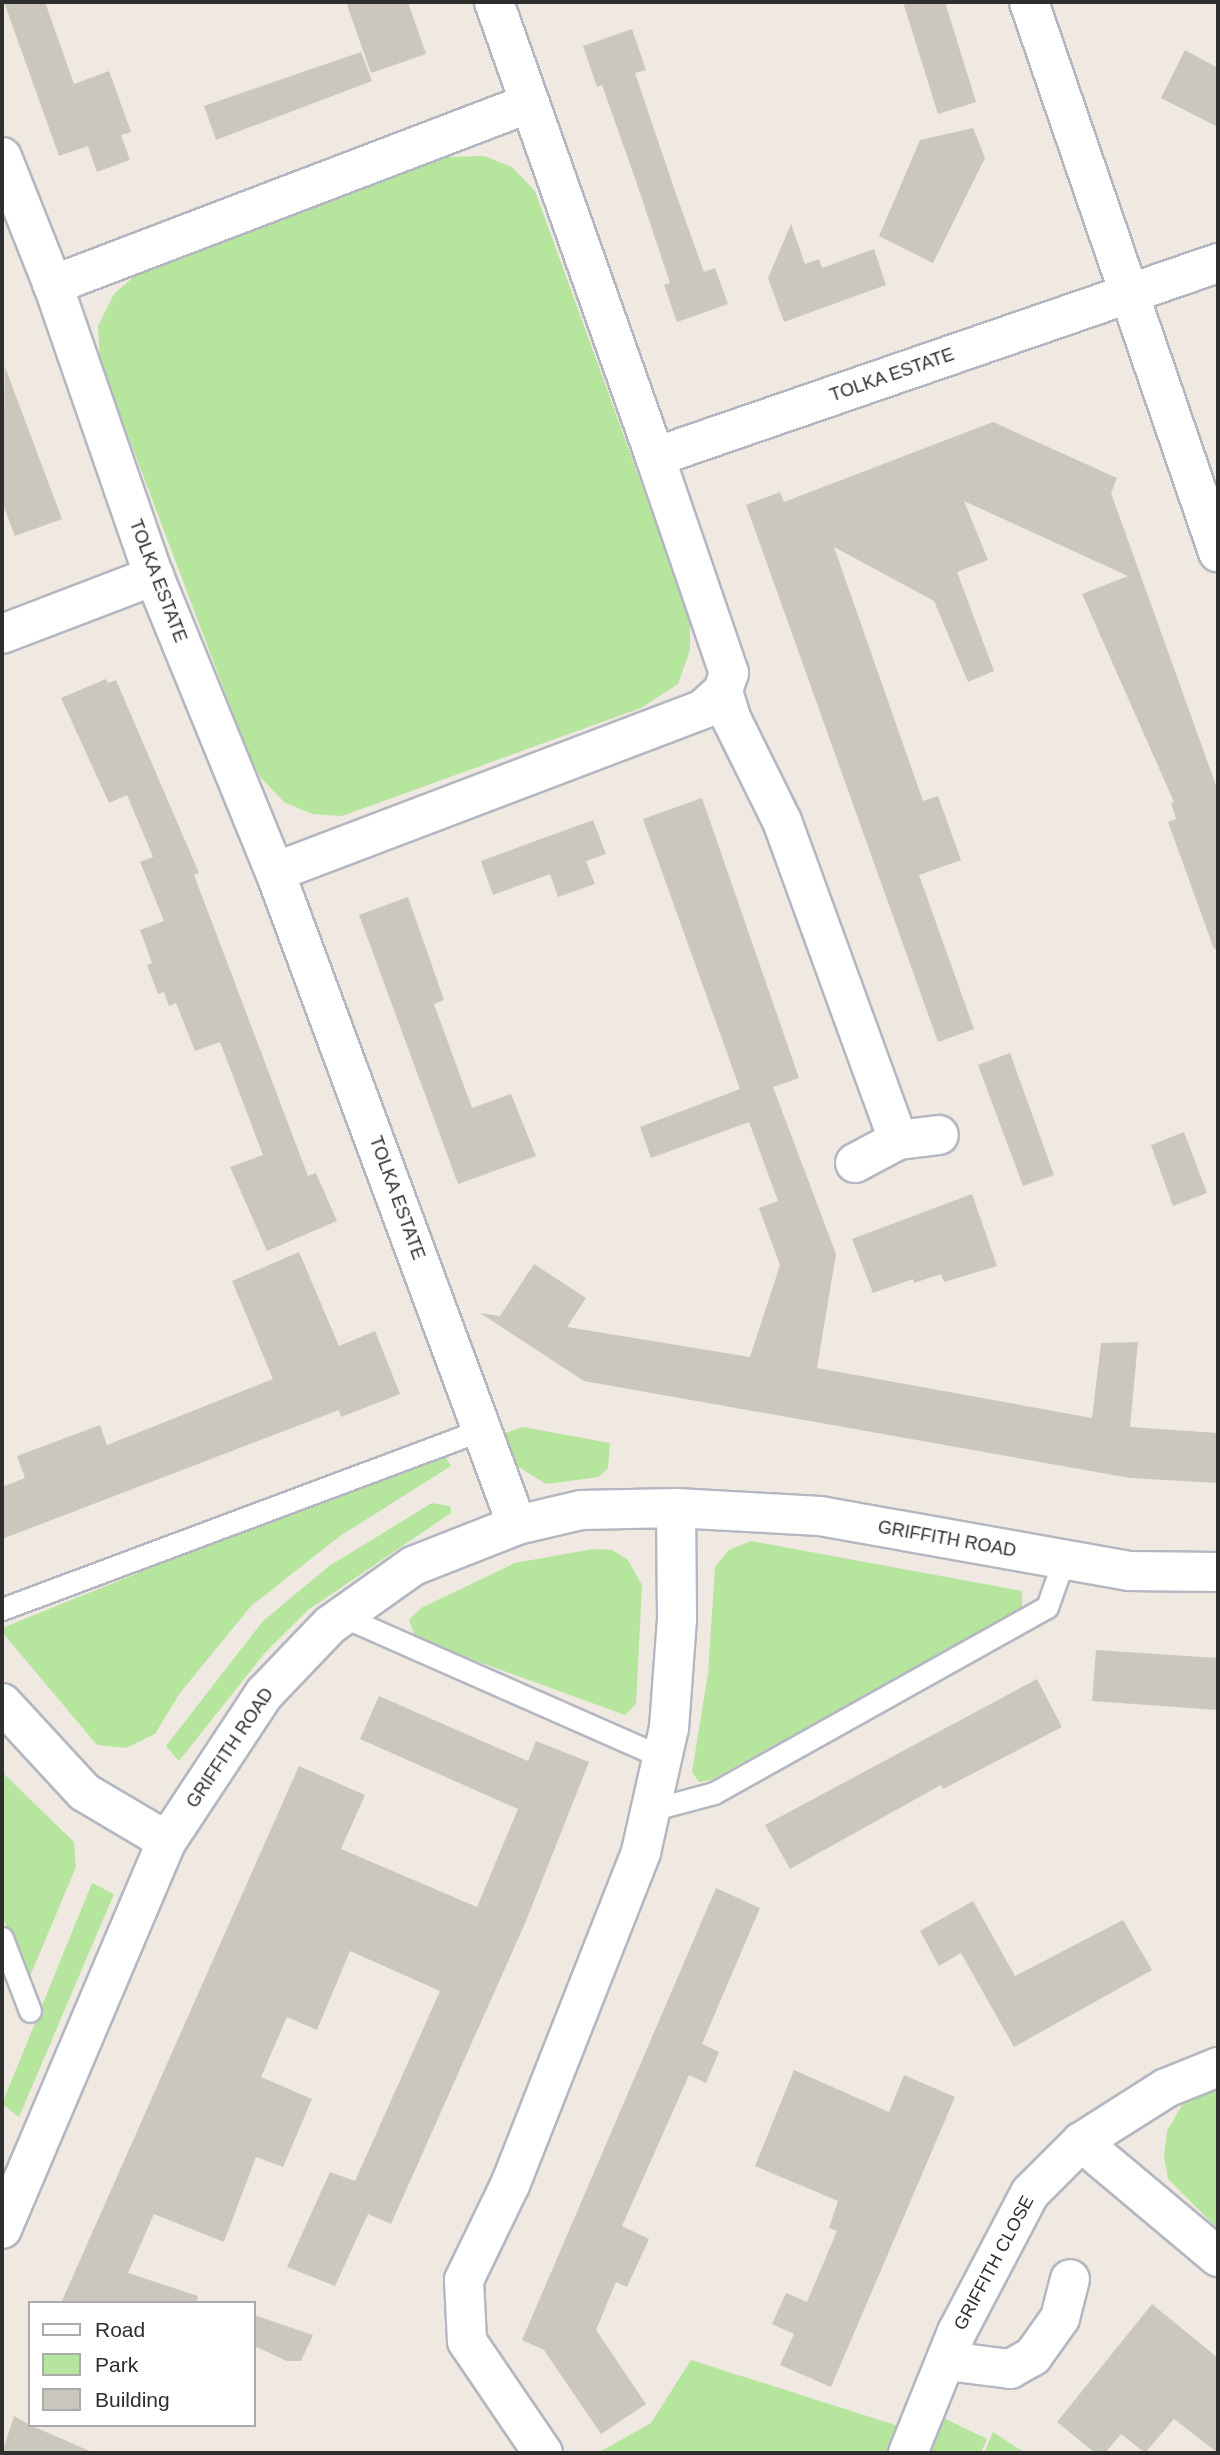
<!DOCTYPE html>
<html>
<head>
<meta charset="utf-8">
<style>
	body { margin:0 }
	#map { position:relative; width:1220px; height:2455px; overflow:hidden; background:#efe9e1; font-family:Helvetica,sans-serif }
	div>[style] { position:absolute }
	.green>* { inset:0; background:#b6e59e }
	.building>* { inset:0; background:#cbc7bf }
	.roads { filter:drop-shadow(2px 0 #b4b7c1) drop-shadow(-2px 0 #b4b7c1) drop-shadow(0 2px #b4b7c1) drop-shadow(0 -2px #b4b7c1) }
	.lane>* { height:21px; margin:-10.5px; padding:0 10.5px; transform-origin:10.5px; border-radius:10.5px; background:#fff }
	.street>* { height:38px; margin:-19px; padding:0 19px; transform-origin:19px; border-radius:19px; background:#fff }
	span { translate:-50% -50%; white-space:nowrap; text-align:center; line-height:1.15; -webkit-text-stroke:5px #fff; paint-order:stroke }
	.street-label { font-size:18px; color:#2e2e2e }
	.frame { position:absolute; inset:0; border:4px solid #2e2e2e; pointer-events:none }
	.legend { position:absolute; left:28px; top:2301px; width:228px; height:126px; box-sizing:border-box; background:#fff; border:2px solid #ababab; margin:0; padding:9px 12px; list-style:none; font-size:21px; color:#2e2e2e }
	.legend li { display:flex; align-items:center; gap:14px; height:35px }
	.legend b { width:35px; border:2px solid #ababab }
</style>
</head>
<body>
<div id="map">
	<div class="green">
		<i style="clip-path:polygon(484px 156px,512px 167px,535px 191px,690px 618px,690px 650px,678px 684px,641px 708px,342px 816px,312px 814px,284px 802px,261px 778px,249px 756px,100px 361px,98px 326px,114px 294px,146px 266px,447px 157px)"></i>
		<i style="clip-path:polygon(523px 1427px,610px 1443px,608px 1468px,599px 1477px,546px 1484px,517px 1466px,502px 1434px)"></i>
		<i style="clip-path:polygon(442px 1450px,451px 1466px,340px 1536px,251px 1606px,180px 1693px,155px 1734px,126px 1748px,97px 1745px,2px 1632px,2px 1628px)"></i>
		<i style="clip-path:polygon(432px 1503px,450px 1506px,451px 1513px,308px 1610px,264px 1654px,179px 1761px,166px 1746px,263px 1621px,329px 1566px)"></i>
		<i style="clip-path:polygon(751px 1541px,1022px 1591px,1022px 1608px,711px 1780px,699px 1782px,692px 1772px,708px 1673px,715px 1567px,729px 1550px)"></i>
		<i style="clip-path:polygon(593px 1549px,612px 1550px,628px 1560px,642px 1585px,636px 1704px,625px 1715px,416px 1639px,409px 1620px,421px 1608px,515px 1563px)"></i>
		<i style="clip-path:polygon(2px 1772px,74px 1842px,76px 1867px,28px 1981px,2px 1915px)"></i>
		<i style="clip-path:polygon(92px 1883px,114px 1894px,19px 2117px,2px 2104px)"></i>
		<i style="clip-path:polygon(1218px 2090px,1218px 2229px,1168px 2179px,1164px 2156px,1167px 2131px,1184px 2102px)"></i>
		<i style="clip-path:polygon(691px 2360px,917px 2432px,927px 2410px,987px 2439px,981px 2453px,598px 2453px,651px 2423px)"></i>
		<i style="clip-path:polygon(993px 2432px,1025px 2453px,984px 2453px)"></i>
	</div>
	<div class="building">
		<i style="clip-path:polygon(4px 2px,45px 2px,74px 84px,109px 71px,131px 132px,121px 135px,130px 160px,97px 172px,88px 146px,59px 156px)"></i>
		<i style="clip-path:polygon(346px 2px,408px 2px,426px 54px,371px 73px)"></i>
		<i style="clip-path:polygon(903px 2px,945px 2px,976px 102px,938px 114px)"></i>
		<i style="clip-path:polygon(632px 29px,646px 70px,635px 73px,677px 197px,704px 272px,715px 268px,728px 304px,677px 322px,664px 285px,670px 283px,637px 184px,602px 85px,597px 87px,583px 46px)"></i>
		<i style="clip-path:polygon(1185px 50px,1218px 68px,1218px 127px,1161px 98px)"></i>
		<i style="clip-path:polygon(361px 52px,372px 81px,216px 140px,204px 106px)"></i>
		<i style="clip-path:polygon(973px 128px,985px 158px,933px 263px,879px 236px,920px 140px)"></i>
		<i style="clip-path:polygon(791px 224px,805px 264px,819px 259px,822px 268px,874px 249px,886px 285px,784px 322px,768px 278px)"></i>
		<i style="clip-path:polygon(5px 367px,62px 519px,15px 536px,2px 502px)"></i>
		<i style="clip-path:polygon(993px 422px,1117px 478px,1111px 493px,1218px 791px,1218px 948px,1214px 949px,1168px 822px,1176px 819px,1171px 803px,1174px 802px,1082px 594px,1128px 576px,964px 501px,988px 560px,957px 572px,994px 671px,968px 682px,934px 601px,834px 547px,923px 801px,938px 796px,961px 860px,919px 875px,974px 1029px,938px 1042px,746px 505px,780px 492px,784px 502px)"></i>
		<i style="clip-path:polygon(106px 679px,108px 683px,116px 680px,199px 873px,194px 875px,308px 1176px,316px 1173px,337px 1221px,267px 1251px,230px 1167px,263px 1155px,220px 1042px,195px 1051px,176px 1003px,169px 1006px,164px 992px,158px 994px,147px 965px,152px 963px,140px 930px,164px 921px,140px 862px,153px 857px,127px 795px,109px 803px,61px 698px)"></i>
		<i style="clip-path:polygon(702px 798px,799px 1078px,773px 1087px,836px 1254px,817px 1368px,1092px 1418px,1101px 1343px,1138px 1342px,1130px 1427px,1218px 1433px,1218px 1483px,1130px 1478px,584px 1381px,480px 1313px,500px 1316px,534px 1264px,586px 1298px,567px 1327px,750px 1357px,780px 1265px,759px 1208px,778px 1201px,749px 1122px,651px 1158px,640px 1127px,740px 1089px,643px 819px)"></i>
		<i style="clip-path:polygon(593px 820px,606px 854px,586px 861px,595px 884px,558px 897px,550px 874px,493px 895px,481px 861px)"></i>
		<i style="clip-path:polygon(408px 897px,444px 1000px,434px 1004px,472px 1108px,511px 1094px,536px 1156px,458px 1184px,359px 915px)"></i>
		<i style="clip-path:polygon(1010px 1053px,1054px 1175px,1023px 1186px,978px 1065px)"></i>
		<i style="clip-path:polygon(1184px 1132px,1207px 1193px,1173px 1206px,1151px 1145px)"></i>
		<i style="clip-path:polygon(972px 1194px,997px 1266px,944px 1282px,941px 1274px,914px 1283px,913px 1279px,873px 1293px,852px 1239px)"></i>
		<i style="clip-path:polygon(299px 1252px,339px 1346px,375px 1331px,400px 1394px,341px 1417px,339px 1410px,2px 1539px,2px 1487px,25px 1478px,17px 1456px,100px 1425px,107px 1445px,273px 1379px,232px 1281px)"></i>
		<i style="clip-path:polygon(1096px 1650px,1218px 1658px,1218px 1710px,1092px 1701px)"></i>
		<i style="clip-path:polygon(1037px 1679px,1062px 1727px,943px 1789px,941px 1785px,790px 1869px,765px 1825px)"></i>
		<i style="clip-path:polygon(379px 1696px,528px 1761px,536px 1741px,589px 1762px,526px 1921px,391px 2224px,368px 2214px,335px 2286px,287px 2267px,330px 2172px,355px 2181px,440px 1991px,350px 1951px,317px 2030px,287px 2017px,261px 2077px,312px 2099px,283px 2167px,256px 2157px,224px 2242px,154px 2214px,128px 2273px,198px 2296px,197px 2303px,61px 2303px,299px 1766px,365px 1795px,341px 1849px,477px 1907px,518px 1809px,360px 1739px)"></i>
		<i style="clip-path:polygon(716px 1888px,760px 1908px,702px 2044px,719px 2052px,706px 2083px,689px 2075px,622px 2226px,649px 2239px,627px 2287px,616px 2282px,596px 2330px,646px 2404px,601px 2434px,544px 2350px,522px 2340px)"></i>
		<i style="clip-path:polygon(973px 1901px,1015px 1976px,1123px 1920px,1152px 1970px,1014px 2047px,961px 1953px,939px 1966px,920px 1931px)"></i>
		<i style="clip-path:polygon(794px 2070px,889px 2112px,904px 2075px,955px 2097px,831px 2387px,780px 2365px,794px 2334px,772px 2324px,786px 2293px,807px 2302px,837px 2231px,829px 2228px,838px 2201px,755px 2166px)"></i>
		<i style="clip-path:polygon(1152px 2304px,1218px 2358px,1218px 2453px,1174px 2419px,1145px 2453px,1121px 2434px,1105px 2453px,1095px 2453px,1057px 2422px)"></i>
		<i style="clip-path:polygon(254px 2315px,313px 2335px,301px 2361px,287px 2361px,254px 2346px)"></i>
		<i style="clip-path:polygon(14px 2416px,30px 2425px,94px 2453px,2px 2453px)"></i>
	</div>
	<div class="roads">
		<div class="lane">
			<i style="left:2px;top:1609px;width:511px;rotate:-20.49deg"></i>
			<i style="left:342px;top:1616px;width:350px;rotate:23.8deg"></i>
			<i style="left:651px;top:1810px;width:65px;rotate:-15.1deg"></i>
			<i style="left:714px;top:1793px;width:381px;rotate:-29.2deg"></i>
			<i style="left:1047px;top:1607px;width:51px;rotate:-70.5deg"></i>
			<i style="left:2px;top:1938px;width:78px;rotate:69deg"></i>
		</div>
		<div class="street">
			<i style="left:494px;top:2px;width:483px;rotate:70.5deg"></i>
			<i style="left:1029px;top:2px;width:582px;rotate:71.04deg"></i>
			<i style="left:530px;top:103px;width:511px;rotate:159.12deg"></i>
			<i style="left:53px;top:285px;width:308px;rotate:70.9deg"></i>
			<i style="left:154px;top:576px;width:320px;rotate:67.8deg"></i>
			<i style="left:275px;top:872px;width:458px;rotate:-20.8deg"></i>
			<i style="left:703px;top:709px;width:27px;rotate:-42deg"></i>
			<i style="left:723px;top:691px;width:19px;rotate:-72deg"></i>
			<i style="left:729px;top:673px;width:228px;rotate:-108.9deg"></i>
			<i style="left:655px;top:457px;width:595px;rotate:-19.01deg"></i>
			<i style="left:2px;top:157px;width:138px;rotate:68.3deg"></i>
			<i style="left:2px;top:634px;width:163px;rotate:-20.9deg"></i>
			<i style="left:723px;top:691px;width:30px;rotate:73deg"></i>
			<i style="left:732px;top:720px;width:113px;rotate:63.7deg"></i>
			<i style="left:782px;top:821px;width:339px;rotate:70deg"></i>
			<i style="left:275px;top:872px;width:696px;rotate:69.67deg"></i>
			<i style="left:855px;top:1163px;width:49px;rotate:-28.1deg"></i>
			<i style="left:898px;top:1140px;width:41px;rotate:-7deg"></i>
			<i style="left:2px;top:1703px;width:121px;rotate:47.3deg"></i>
			<i style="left:84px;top:1792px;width:96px;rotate:30.6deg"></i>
			<i style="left:1081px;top:2142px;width:179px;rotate:40deg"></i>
			<i style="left:2px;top:2229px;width:422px;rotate:-67deg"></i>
			<i style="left:167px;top:1841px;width:176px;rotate:-56.6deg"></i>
			<i style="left:264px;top:1694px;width:95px;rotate:-46.3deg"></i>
			<i style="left:330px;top:1625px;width:102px;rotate:-35.4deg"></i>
			<i style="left:413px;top:1566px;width:112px;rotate:-21.5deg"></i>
			<i style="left:517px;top:1525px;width:66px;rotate:-13.2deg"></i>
			<i style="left:581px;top:1510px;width:95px;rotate:-1.2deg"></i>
			<i style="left:676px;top:1508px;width:144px;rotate:3.2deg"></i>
			<i style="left:820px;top:1516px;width:314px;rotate:10.1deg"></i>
			<i style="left:1129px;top:1571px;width:89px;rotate:0.6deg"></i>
			<i style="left:947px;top:2361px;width:64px;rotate:7.2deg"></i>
			<i style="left:1010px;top:2369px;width:26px;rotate:-29deg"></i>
			<i style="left:1033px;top:2356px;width:47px;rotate:-54.6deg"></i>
			<i style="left:1060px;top:2318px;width:40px;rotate:-75.6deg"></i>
			<i style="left:543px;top:2453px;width:135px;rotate:-124.2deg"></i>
			<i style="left:467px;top:2341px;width:61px;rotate:-92.8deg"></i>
			<i style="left:464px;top:2280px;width:106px;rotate:-64.2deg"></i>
			<i style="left:510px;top:2185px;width:358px;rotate:-68.5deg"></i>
			<i style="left:641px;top:1852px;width:127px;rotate:-77.3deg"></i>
			<i style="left:669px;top:1728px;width:109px;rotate:-85.8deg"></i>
			<i style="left:677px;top:1619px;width:111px;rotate:-90.5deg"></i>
			<i style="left:908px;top:2453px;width:131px;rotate:-68deg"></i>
			<i style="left:957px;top:2332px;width:157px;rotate:-62.3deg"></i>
			<i style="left:1030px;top:2193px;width:72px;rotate:-45deg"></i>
			<i style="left:1081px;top:2142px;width:101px;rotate:-32.4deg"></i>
			<i style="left:1166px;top:2088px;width:56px;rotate:-22deg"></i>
		</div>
	</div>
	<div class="street-label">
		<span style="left:892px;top:375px;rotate:-19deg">TOLKA ESTATE</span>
		<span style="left:158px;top:581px;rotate:69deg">TOLKA ESTATE</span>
		<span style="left:397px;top:1198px;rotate:70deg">TOLKA ESTATE</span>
		<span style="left:947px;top:1539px;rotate:10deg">GRIFFITH ROAD</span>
		<span style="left:230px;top:1748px;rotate:-56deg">GRIFFITH ROAD</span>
		<span style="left:994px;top:2263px;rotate:-62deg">GRIFFITH CLOSE</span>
	</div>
	<div class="frame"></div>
	<ul class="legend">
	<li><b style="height:9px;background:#fff"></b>Road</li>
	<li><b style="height:19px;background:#b6e59e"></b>Park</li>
	<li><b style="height:19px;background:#cbc7bf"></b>Building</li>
	</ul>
</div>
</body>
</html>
